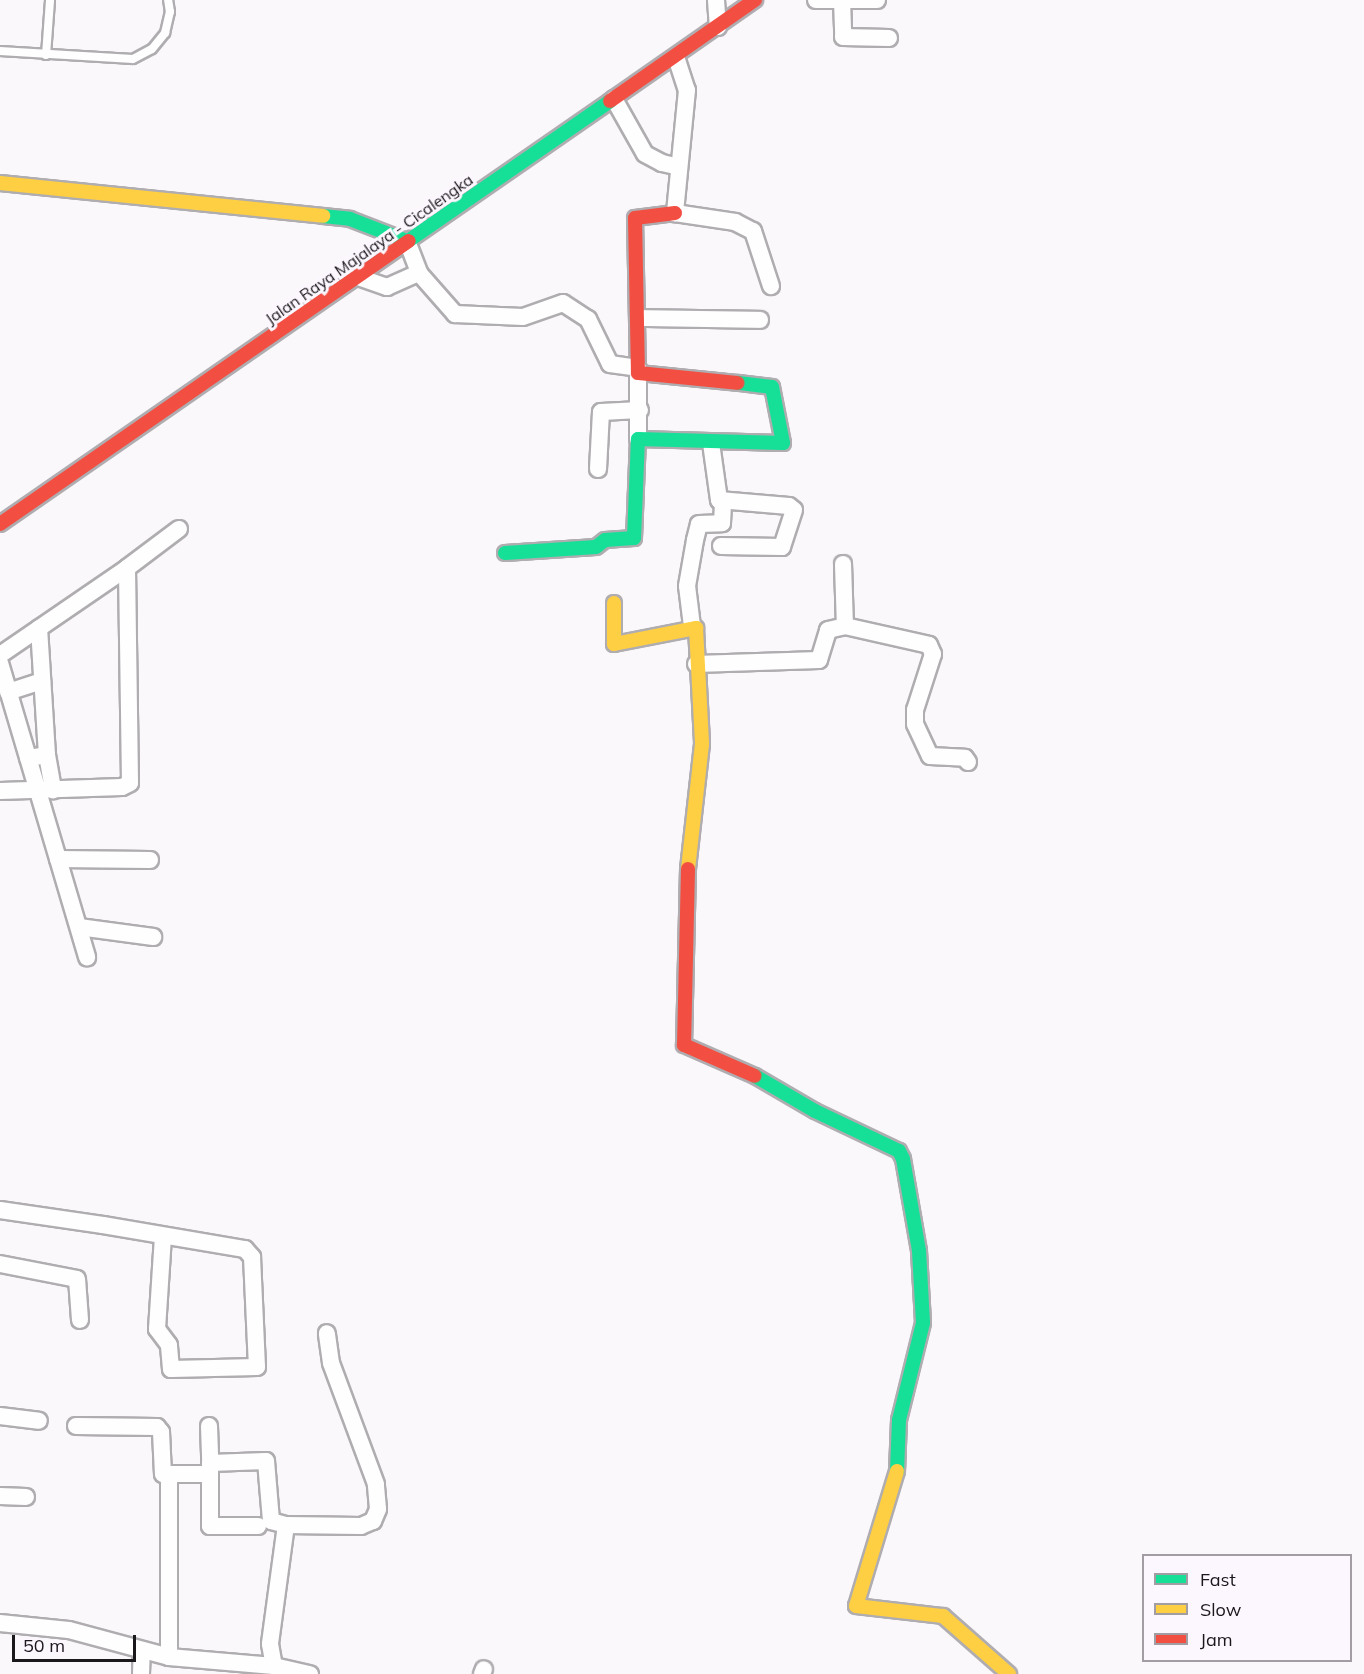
<!DOCTYPE html>
<html>
<head>
<meta charset="utf-8">
<style>
	body { margin:0 }
	#map { position:relative; width:1364px; height:1674px; overflow:hidden; background:#fbf8fc; font-family:Mulish,sans-serif }
	div>[style] { position:absolute }
	.roads { filter:drop-shadow(2px 0 #b0adb1) drop-shadow(-2px 0 #b0adb1) drop-shadow(0 2px #b0adb1) drop-shadow(0 -2px #b0adb1) }
	.lane>* { height:8px; margin:-4px; padding:0 4px; transform-origin:4px; border-radius:4px; background:#fefeff }
	.street>* { height:16px; margin:-8px; padding:0 8px; transform-origin:8px; border-radius:8px; background:#fefeff }
	.fast>* { height:14px; margin:-7px; padding:0 7px; transform-origin:7px; border-radius:7px; background:#16e098 }
	.slow>* { height:14px; margin:-7px; padding:0 7px; transform-origin:7px; border-radius:7px; background:#ffcf43 }
	.jam>* { height:14px; margin:-7px; padding:0 7px; transform-origin:7px; border-radius:7px; background:#f24e42 }
	span { translate:-50% -50%; white-space:nowrap; text-align:center; line-height:1.15; -webkit-text-stroke:6px #fcf6fe; paint-order:stroke }
	.street-label { font-size:16px; color:#1a181b }
	.legend { position:absolute; left:1142px; top:1554px; width:210px; height:108px; box-sizing:border-box; background:#fcf6fe; border:2px solid #a29da3; margin:0; padding:8px 10px; list-style:none; font-size:18px; color:#1a181b }
	.legend li { display:flex; align-items:center; gap:12px; height:30px }
	.legend b { width:30px; border:2px solid #a29da3 }
	.scale { position:absolute; left:12px; top:1635px; width:124px; height:27px; box-sizing:border-box; border:3px solid #1a181b; border-top:0; padding-left:8px; font-size:18px; line-height:21px; white-space:nowrap; color:#1a181b; -webkit-text-stroke:4px #fcf6fe; paint-order:stroke }
</style>
</head>
<body>
<div id="map">
	<div class="roads">
		<div class="lane">
			<i style="left:0;top:51px;width:133px;rotate:3.4deg"></i>
			<i style="left:133px;top:59px;width:21px;rotate:-28deg"></i>
			<i style="left:152px;top:49px;width:21px;rotate:-51deg"></i>
			<i style="left:165px;top:33px;width:22px;rotate:-77deg"></i>
			<i style="left:170px;top:12px;width:12px;rotate:-99deg"></i>
			<i style="left:46px;top:55px;width:55px;rotate:-85.8deg"></i>
		</div>
		<div class="street">
			<i style="left:716px;top:0;width:27px;rotate:86deg"></i>
			<i style="left:816px;top:0;width:61px"></i>
			<i style="left:842px;top:0;width:37px;rotate:88deg"></i>
			<i style="left:843px;top:37px;width:46px;rotate:1.2deg"></i>
			<i style="left:676px;top:57px;width:35px;rotate:72deg"></i>
			<i style="left:687px;top:90px;width:124px;rotate:95.6deg"></i>
			<i style="left:675px;top:213px;width:61px;rotate:8.5deg"></i>
			<i style="left:735px;top:222px;width:20px;rotate:27deg"></i>
			<i style="left:753px;top:231px;width:58px;rotate:71.9deg"></i>
			<i style="left:614px;top:99px;width:63px;rotate:60.6deg"></i>
			<i style="left:645px;top:154px;width:19px;rotate:28deg"></i>
			<i style="left:662px;top:163px;width:17px;rotate:13deg"></i>
			<i style="left:407px;top:241px;width:34px;rotate:69deg"></i>
			<i style="left:419px;top:273px;width:55px;rotate:48.7deg"></i>
			<i style="left:455px;top:314px;width:68px;rotate:2.5deg"></i>
			<i style="left:523px;top:317px;width:42px;rotate:-19.3deg"></i>
			<i style="left:563px;top:303px;width:30px;rotate:33deg"></i>
			<i style="left:588px;top:319px;width:50px;rotate:63.9deg"></i>
			<i style="left:610px;top:364px;width:28px;rotate:8deg"></i>
			<i style="left:358px;top:277px;width:31px;rotate:19deg"></i>
			<i style="left:387px;top:287px;width:35px;rotate:-24deg"></i>
			<i style="left:639px;top:318px;width:121px;rotate:0.9deg"></i>
			<i style="left:638px;top:439px;width:66px;rotate:-90deg"></i>
			<i style="left:711px;top:443px;width:58px;rotate:82deg"></i>
			<i style="left:719px;top:500px;width:70px;rotate:4.9deg"></i>
			<i style="left:789px;top:506px;width:6px;rotate:39deg"></i>
			<i style="left:794px;top:510px;width:39px;rotate:108deg"></i>
			<i style="left:782px;top:547px;width:61px;rotate:-179.1deg"></i>
			<i style="left:598px;top:469px;width:57px;rotate:-87deg"></i>
			<i style="left:601px;top:412px;width:39px;rotate:-3deg"></i>
			<i style="left:843px;top:564px;width:62px;rotate:88.2deg"></i>
			<i style="left:127px;top:568px;width:65px;rotate:-36.9deg"></i>
			<i style="left:692px;top:626px;width:40px;rotate:-97.1deg"></i>
			<i style="left:687px;top:586px;width:47px;rotate:-80.1deg"></i>
			<i style="left:695px;top:540px;width:16px;rotate:-76deg"></i>
			<i style="left:699px;top:524px;width:23px;rotate:-2deg"></i>
			<i style="left:722px;top:523px;width:22px;rotate:-87deg"></i>
			<i style="left:0;top:655px;width:154px;rotate:-34.4deg"></i>
			<i style="left:127px;top:568px;width:215px;rotate:89.2deg"></i>
			<i style="left:130px;top:783px;width:9px;rotate:153deg"></i>
			<i style="left:122px;top:787px;width:122px;rotate:178.1deg"></i>
			<i style="left:0;top:663px;width:307px;rotate:73.5deg"></i>
			<i style="left:696px;top:664px;width:123px;rotate:-1.9deg"></i>
			<i style="left:819px;top:660px;width:31px;rotate:-73deg"></i>
			<i style="left:828px;top:630px;width:17px;rotate:-13deg"></i>
			<i style="left:845px;top:626px;width:86px;rotate:12.7deg"></i>
			<i style="left:929px;top:645px;width:10px;rotate:66deg"></i>
			<i style="left:933px;top:654px;width:59px;rotate:107.8deg"></i>
			<i style="left:915px;top:710px;width:14px;rotate:90deg"></i>
			<i style="left:915px;top:724px;width:35px;rotate:65deg"></i>
			<i style="left:930px;top:756px;width:35px;rotate:3deg"></i>
			<i style="left:965px;top:758px;width:5px;rotate:53deg"></i>
			<i style="left:8px;top:692px;width:36px;rotate:-18deg"></i>
			<i style="left:47px;top:755px;width:36px;rotate:80deg"></i>
			<i style="left:28px;top:758px;width:19px;rotate:-9deg"></i>
			<i style="left:47px;top:755px;width:127px;rotate:-93.6deg"></i>
			<i style="left:58px;top:859px;width:92px;rotate:0.6deg"></i>
			<i style="left:79px;top:927px;width:75px;rotate:7.7deg"></i>
			<i style="left:0;top:1210px;width:104px;rotate:8.3deg"></i>
			<i style="left:103px;top:1225px;width:144px;rotate:9.6deg"></i>
			<i style="left:245px;top:1249px;width:11px;rotate:49deg"></i>
			<i style="left:252px;top:1257px;width:110px;rotate:87.4deg"></i>
			<i style="left:257px;top:1367px;width:86px;rotate:178.7deg"></i>
			<i style="left:171px;top:1369px;width:24px;rotate:-95deg"></i>
			<i style="left:169px;top:1345px;width:20px;rotate:-127deg"></i>
			<i style="left:157px;top:1329px;width:93px;rotate:-86.3deg"></i>
			<i style="left:0;top:1264px;width:78px;rotate:11deg"></i>
			<i style="left:77px;top:1279px;width:41px;rotate:85.8deg"></i>
			<i style="left:0;top:1416px;width:39px;rotate:7deg"></i>
			<i style="left:76px;top:1426px;width:81px;rotate:0.7deg"></i>
			<i style="left:157px;top:1427px;width:6px;rotate:51deg"></i>
			<i style="left:161px;top:1432px;width:42px;rotate:87.3deg"></i>
			<i style="left:163px;top:1474px;width:47px"></i>
			<i style="left:209px;top:1426px;width:37px;rotate:88deg"></i>
			<i style="left:210px;top:1463px;width:56px;rotate:-2deg"></i>
			<i style="left:266px;top:1461px;width:60px;rotate:85.2deg"></i>
			<i style="left:271px;top:1521px;width:16px;rotate:15deg"></i>
			<i style="left:286px;top:1525px;width:120px;rotate:97.7deg"></i>
			<i style="left:270px;top:1644px;width:22px;rotate:80deg"></i>
			<i style="left:210px;top:1464px;width:62px;rotate:90deg"></i>
			<i style="left:210px;top:1526px;width:48px"></i>
			<i style="left:169px;top:1476px;width:181px;rotate:90deg"></i>
			<i style="left:0;top:1496px;width:26px;rotate:2deg"></i>
			<i style="left:286px;top:1525px;width:75px;rotate:0.8deg"></i>
			<i style="left:361px;top:1526px;width:13px;rotate:-23deg"></i>
			<i style="left:373px;top:1521px;width:13px;rotate:-67deg"></i>
			<i style="left:378px;top:1509px;width:25px;rotate:-95deg"></i>
			<i style="left:376px;top:1484px;width:129px;rotate:-110.4deg"></i>
			<i style="left:331px;top:1363px;width:30px;rotate:-98deg"></i>
			<i style="left:0;top:1623px;width:69px;rotate:5.8deg"></i>
			<i style="left:69px;top:1630px;width:104px;rotate:15.1deg"></i>
			<i style="left:169px;top:1657px;width:105px;rotate:4.9deg"></i>
			<i style="left:274px;top:1666px;width:37px;rotate:13deg"></i>
			<i style="left:141px;top:1674px;width:23px;rotate:-88deg"></i>
			<i style="left:482px;top:1674px;width:5px;rotate:-68deg"></i>
		</div>
		<div class="fast">
			<i style="left:323px;top:216px;width:27px;rotate:6deg"></i>
			<i style="left:350px;top:219px;width:61px;rotate:21.1deg"></i>
			<i style="left:408px;top:241px;width:246px;rotate:-34.7deg"></i>
			<i style="left:505px;top:553px;width:91px;rotate:-3.8deg"></i>
			<i style="left:596px;top:547px;width:11px;rotate:-38deg"></i>
			<i style="left:605px;top:540px;width:29px;rotate:-4deg"></i>
			<i style="left:634px;top:538px;width:99px;rotate:-87.7deg"></i>
			<i style="left:638px;top:439px;width:145px;rotate:1.6deg"></i>
			<i style="left:783px;top:443px;width:57px;rotate:-101.1deg"></i>
			<i style="left:772px;top:387px;width:34px;rotate:-173deg"></i>
			<i style="left:755px;top:1076px;width:69px;rotate:30.3deg"></i>
			<i style="left:815px;top:1111px;width:93px;rotate:25.5deg"></i>
			<i style="left:899px;top:1151px;width:9px;rotate:63deg"></i>
			<i style="left:903px;top:1159px;width:93px;rotate:80.1deg"></i>
			<i style="left:919px;top:1251px;width:72px;rotate:86.8deg"></i>
			<i style="left:923px;top:1323px;width:100px;rotate:103.9deg"></i>
			<i style="left:899px;top:1420px;width:51px;rotate:92.2deg"></i>
		</div>
		<div class="slow">
			<i style="left:0;top:183px;width:325px;rotate:5.8deg"></i>
			<i style="left:614px;top:603px;width:41px;rotate:90deg"></i>
			<i style="left:614px;top:644px;width:84px;rotate:-11deg"></i>
			<i style="left:696px;top:628px;width:116px;rotate:87deg"></i>
			<i style="left:702px;top:744px;width:126px;rotate:96.4deg"></i>
			<i style="left:897px;top:1471px;width:141px;rotate:106.9deg"></i>
			<i style="left:856px;top:1606px;width:88px;rotate:6.6deg"></i>
			<i style="left:943px;top:1616px;width:88px;rotate:41.3deg"></i>
		</div>
		<div class="jam">
			<i style="left:610px;top:101px;width:177px;rotate:-34.9deg"></i>
			<i style="left:675px;top:213px;width:40px;rotate:172.9deg"></i>
			<i style="left:635px;top:218px;width:155px;rotate:88.9deg"></i>
			<i style="left:638px;top:373px;width:100px;rotate:5.7deg"></i>
			<i style="left:0;top:524px;width:497px;rotate:-34.7deg"></i>
			<i style="left:688px;top:869px;width:176px;rotate:91.3deg"></i>
			<i style="left:684px;top:1045px;width:77px;rotate:23.6deg"></i>
		</div>
	</div>
	<div class="street-label">
		<span style="left:369px;top:249px;rotate:-35deg">Jalan Raya Majalaya - Cicalengka</span>
	</div>
	<ul class="legend">
	<li><b style="height:8px;background:#16e098"></b>Fast</li>
	<li><b style="height:8px;background:#ffcf43"></b>Slow</li>
	<li><b style="height:8px;background:#f24e42"></b>Jam</li>
	</ul>
	<div class="scale">50 m</div>
</div>
</body>
</html>
